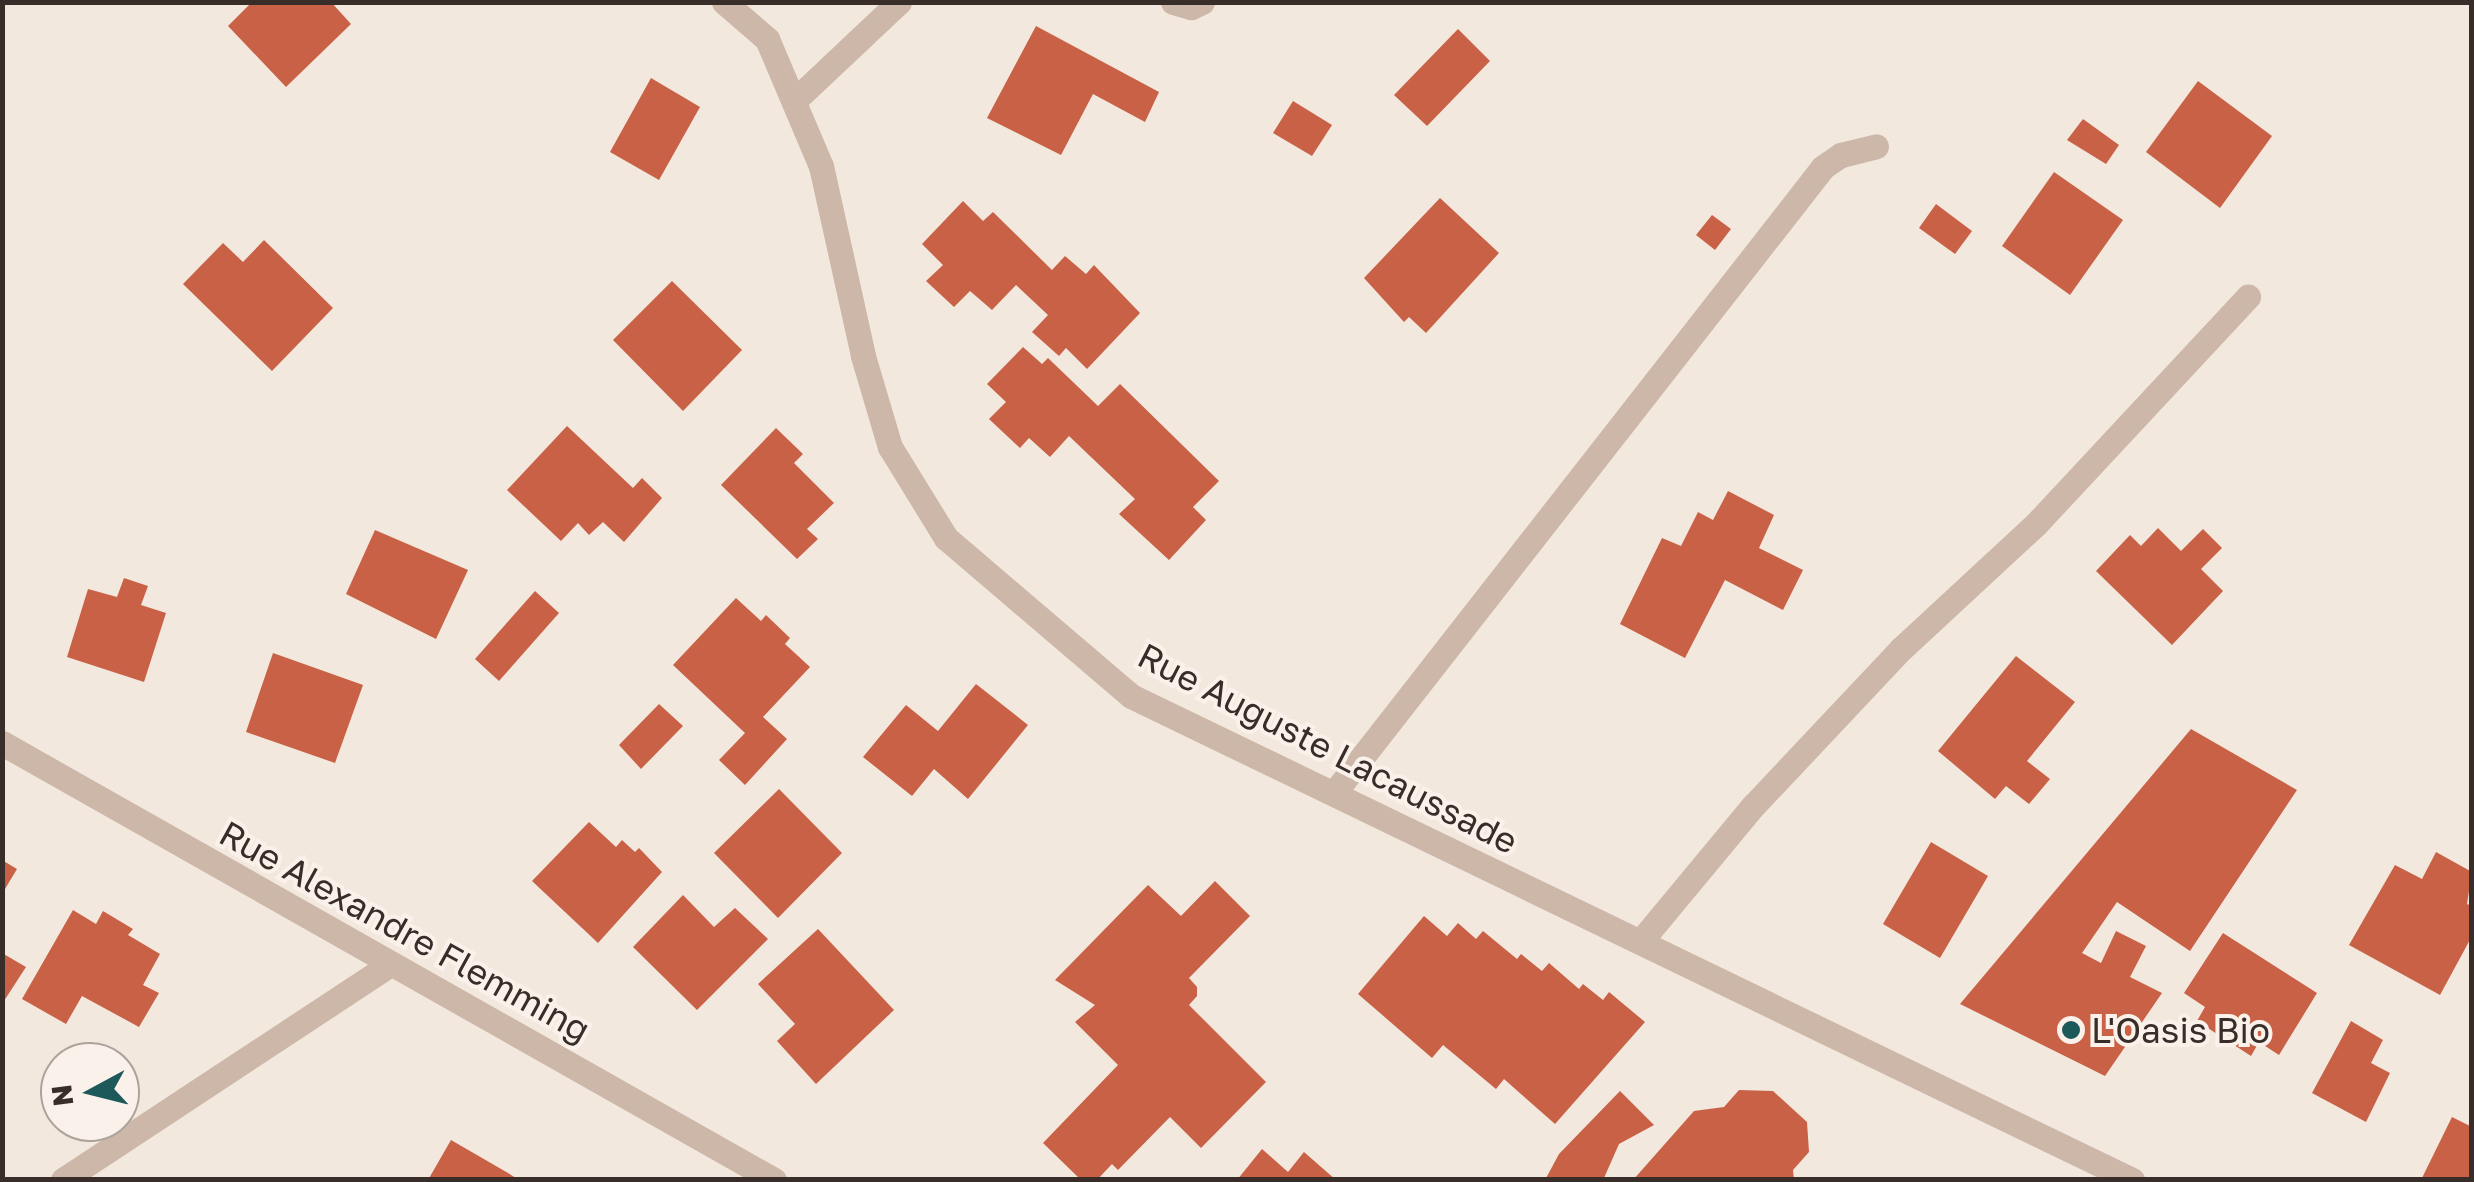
<!DOCTYPE html>
<html>
<head>
<meta charset="utf-8">
<style>
	body { margin:0 }
	#map { position:relative; width:2474px; height:1182px; overflow:hidden; background:#f3e8dd; font-family:"Golos Text",sans-serif }
	div>[style] { position:absolute }
	.building>* { inset:0; background:#c96146 }
	.lane>* { height:25px; margin:-12.5px; padding:0 12.5px; transform-origin:12.5px; border-radius:12.5px; background:#ccb7a9 }
	.street>* { height:25px; margin:-12.5px; padding:0 12.5px; transform-origin:12.5px; border-radius:12.5px; background:#ccb7a9 }
	.dots>* { width:28px; height:28px; translate:-50% -50%; box-sizing:border-box; border:5px solid #faf2ea; border-radius:50% }
	span { translate:-50% -50%; white-space:nowrap; text-align:center; line-height:1.15; -webkit-text-stroke:8px #faf2ea; paint-order:stroke }
	.street-label { font-size:35px; color:#382d29 }
	.poi-label { font-size:35px; color:#382d29 }
	.left { translate:0 -50%; text-align:left }
	.frame { position:absolute; inset:0; border:5px solid #382d29; pointer-events:none }
	.north { position:absolute; left:40px; top:1042px; width:100px; height:100px; box-sizing:border-box; background:#faf2ea; border:2px solid #aca39d; border-radius:50%; rotate:263deg; font-size:28px; font-weight:700; line-height:40px; text-align:center; color:#382d29 }
	.north::after { content:''; display:block; margin:auto; width:35px; height:45px; background:#1d595b; clip-path:polygon(50% 0,100% 100%,50% 72%,0 100%) }
</style>
</head>
<body>
<div id="map">
	<div class="building">
		<i style="clip-path:polygon(252px 2px,331px 2px,351px 24px,286px 87px,228px 26px)"></i>
		<i style="clip-path:polygon(1036px 26px,1159px 92px,1145px 122px,1093px 94px,1061px 155px,987px 118px)"></i>
		<i style="clip-path:polygon(1458px 29px,1490px 61px,1427px 126px,1394px 95px)"></i>
		<i style="clip-path:polygon(651px 78px,700px 107px,659px 180px,610px 152px)"></i>
		<i style="clip-path:polygon(2198px 81px,2272px 136px,2220px 208px,2146px 152px)"></i>
		<i style="clip-path:polygon(1293px 101px,1332px 125px,1312px 156px,1273px 133px)"></i>
		<i style="clip-path:polygon(2083px 119px,2119px 145px,2106px 164px,2067px 140px)"></i>
		<i style="clip-path:polygon(2054px 172px,2123px 220px,2070px 295px,2002px 246px)"></i>
		<i style="clip-path:polygon(1440px 198px,1499px 253px,1426px 333px,1409px 317px,1404px 322px,1364px 278px)"></i>
		<i style="clip-path:polygon(963px 201px,983px 221px,993px 212px,1052px 270px,1065px 256px,1086px 274px,1094px 265px,1140px 313px,1087px 369px,1066px 348px,1059px 356px,1032px 332px,1048px 315px,1016px 285px,992px 310px,970px 291px,954px 307px,926px 281px,943px 265px,922px 244px)"></i>
		<i style="clip-path:polygon(1936px 204px,1972px 231px,1955px 254px,1919px 228px)"></i>
		<i style="clip-path:polygon(1712px 215px,1731px 229px,1715px 250px,1696px 235px)"></i>
		<i style="clip-path:polygon(264px 240px,333px 308px,272px 371px,183px 284px,223px 243px,243px 262px)"></i>
		<i style="clip-path:polygon(672px 281px,742px 350px,683px 411px,613px 340px)"></i>
		<i style="clip-path:polygon(1023px 347px,1042px 364px,1048px 358px,1098px 406px,1120px 384px,1219px 481px,1193px 507px,1206px 520px,1169px 560px,1119px 514px,1135px 499px,1069px 436px,1050px 457px,1029px 438px,1020px 448px,989px 419px,1006px 402px,987px 384px)"></i>
		<i style="clip-path:polygon(567px 426px,633px 488px,642px 478px,662px 498px,624px 542px,603px 522px,589px 535px,578px 523px,561px 541px,507px 490px)"></i>
		<i style="clip-path:polygon(776px 428px,803px 454px,794px 463px,834px 503px,807px 529px,818px 539px,797px 559px,721px 485px)"></i>
		<i style="clip-path:polygon(1728px 491px,1774px 515px,1759px 548px,1803px 570px,1783px 610px,1725px 580px,1685px 658px,1620px 624px,1662px 538px,1681px 546px,1698px 512px,1713px 520px)"></i>
		<i style="clip-path:polygon(2158px 528px,2181px 551px,2203px 529px,2222px 548px,2201px 569px,2223px 591px,2172px 645px,2096px 571px,2130px 535px,2141px 546px)"></i>
		<i style="clip-path:polygon(375px 530px,468px 570px,436px 639px,346px 594px)"></i>
		<i style="clip-path:polygon(124px 578px,148px 586px,141px 605px,166px 613px,144px 682px,67px 657px,88px 589px,117px 597px)"></i>
		<i style="clip-path:polygon(535px 591px,559px 613px,499px 681px,475px 659px)"></i>
		<i style="clip-path:polygon(736px 598px,761px 621px,766px 615px,790px 638px,785px 644px,810px 667px,763px 717px,787px 739px,745px 785px,719px 760px,745px 733px,673px 665px)"></i>
		<i style="clip-path:polygon(273px 653px,363px 685px,335px 763px,246px 732px)"></i>
		<i style="clip-path:polygon(2016px 656px,2075px 702px,2027px 761px,2050px 779px,2029px 804px,2006px 786px,1995px 799px,1938px 751px)"></i>
		<i style="clip-path:polygon(976px 684px,1028px 725px,968px 799px,934px 769px,912px 796px,863px 757px,906px 705px,938px 731px)"></i>
		<i style="clip-path:polygon(659px 704px,683px 726px,641px 769px,619px 745px)"></i>
		<i style="clip-path:polygon(2191px 729px,2297px 790px,2190px 951px,2117px 902px,2082px 953px,2101px 963px,2116px 931px,2146px 946px,2130px 977px,2162px 993px,2105px 1076px,1960px 1004px)"></i>
		<i style="clip-path:polygon(779px 789px,842px 853px,778px 918px,714px 853px)"></i>
		<i style="clip-path:polygon(589px 822px,616px 847px,622px 840px,635px 852px,639px 848px,662px 872px,598px 943px,532px 881px)"></i>
		<i style="clip-path:polygon(1931px 842px,1988px 876px,1940px 958px,1883px 924px)"></i>
		<i style="clip-path:polygon(2436px 852px,2472px 872px,2467px 904px,2472px 906px,2472px 936px,2440px 995px,2349px 945px,2395px 865px,2422px 879px)"></i>
		<i style="clip-path:polygon(2px 860px,17px 869px,2px 894px)"></i>
		<i style="clip-path:polygon(1215px 881px,1250px 916px,1189px 978px,1197px 987px,1197px 996px,1189px 1005px,1266px 1082px,1201px 1148px,1170px 1117px,1118px 1170px,1112px 1164px,1097px 1180px,1081px 1180px,1043px 1143px,1118px 1065px,1075px 1022px,1095px 1005px,1055px 980px,1148px 885px,1181px 916px)"></i>
		<i style="clip-path:polygon(683px 895px,714px 927px,735px 908px,768px 939px,697px 1010px,633px 947px)"></i>
		<i style="clip-path:polygon(73px 910px,96px 924px,103px 911px,133px 929px,128px 935px,160px 954px,143px 985px,159px 993px,139px 1027px,82px 996px,66px 1024px,22px 999px)"></i>
		<i style="clip-path:polygon(1424px 916px,1447px 936px,1458px 923px,1476px 939px,1483px 931px,1517px 959px,1521px 954px,1542px 971px,1549px 963px,1579px 989px,1583px 984px,1603px 1000px,1609px 992px,1645px 1022px,1555px 1124px,1504px 1079px,1496px 1089px,1443px 1045px,1432px 1058px,1358px 994px)"></i>
		<i style="clip-path:polygon(818px 929px,894px 1010px,816px 1084px,777px 1041px,795px 1024px,758px 984px)"></i>
		<i style="clip-path:polygon(2223px 933px,2317px 993px,2279px 1055px,2259px 1042px,2251px 1056px,2197px 1021px,2205px 1007px,2184px 993px)"></i>
		<i style="clip-path:polygon(2px 953px,26px 967px,2px 1004px)"></i>
		<i style="clip-path:polygon(2351px 1021px,2383px 1040px,2371px 1063px,2390px 1073px,2366px 1122px,2312px 1093px)"></i>
		<i style="clip-path:polygon(1739px 1090px,1773px 1091px,1807px 1122px,1809px 1152px,1793px 1170px,1794px 1180px,1633px 1180px,1694px 1111px,1724px 1107px)"></i>
		<i style="clip-path:polygon(1620px 1091px,1654px 1125px,1619px 1144px,1604px 1178px,1545px 1180px,1559px 1154px)"></i>
		<i style="clip-path:polygon(2452px 1117px,2472px 1127px,2472px 1180px,2421px 1180px)"></i>
		<i style="clip-path:polygon(451px 1140px,508px 1173px,519px 1180px,428px 1180px)"></i>
		<i style="clip-path:polygon(1262px 1149px,1288px 1172px,1304px 1152px,1336px 1180px,1237px 1180px)"></i>
	</div>
	<div class="lane">
		<i style="left:1334px;top:793px;width:794px;rotate:-52deg"></i>
		<i style="left:1823px;top:167px;width:22px;rotate:-34deg"></i>
		<i style="left:1841px;top:155px;width:36px;rotate:-14deg"></i>
		<i style="left:63px;top:1180px;width:393px;rotate:-33.4deg"></i>
	</div>
	<div class="street">
		<i style="left:724px;top:2px;width:57px;rotate:40.7deg"></i>
		<i style="left:767px;top:39px;width:138px;rotate:67deg"></i>
		<i style="left:821px;top:166px;width:195px;rotate:77.5deg"></i>
		<i style="left:863px;top:356px;width:95px;rotate:73.5deg"></i>
		<i style="left:890px;top:447px;width:107px;rotate:58.4deg"></i>
		<i style="left:946px;top:538px;width:243px;rotate:40.5deg"></i>
		<i style="left:1131px;top:696px;width:1112px;rotate:25.8deg"></i>
		<i style="left:1173px;top:2px;width:19px;rotate:16deg"></i>
		<i style="left:1191px;top:7px;width:12px;rotate:-24deg"></i>
		<i style="left:795px;top:100px;width:143px;rotate:-43.3deg"></i>
		<i style="left:2px;top:743px;width:887px;rotate:29.51deg"></i>
		<i style="left:1640px;top:942px;width:177px;rotate:-50.3deg"></i>
		<i style="left:1753px;top:806px;width:216px;rotate:-46.7deg"></i>
		<i style="left:1901px;top:649px;width:184px;rotate:-42.8deg"></i>
		<i style="left:2036px;top:524px;width:311px;rotate:-47deg"></i>
	</div>
	<div class="dots">
		<i style="left:2071px;top:1030px;background:#1d595b"></i>
	</div>
	<div class="street-label">
		<span style="left:1328px;top:748px;rotate:27deg">Rue Auguste Lacaussade</span>
		<span style="left:405px;top:931px;rotate:29deg">Rue Alexandre Flemming</span>
	</div>
	<div class="poi-label">
		<span class="left" style="left:2091px;top:1030px">L'Oasis Bio</span>
	</div>
	<div class="frame"></div>
	<div class="north">N</div>
</div>
</body>
</html>
